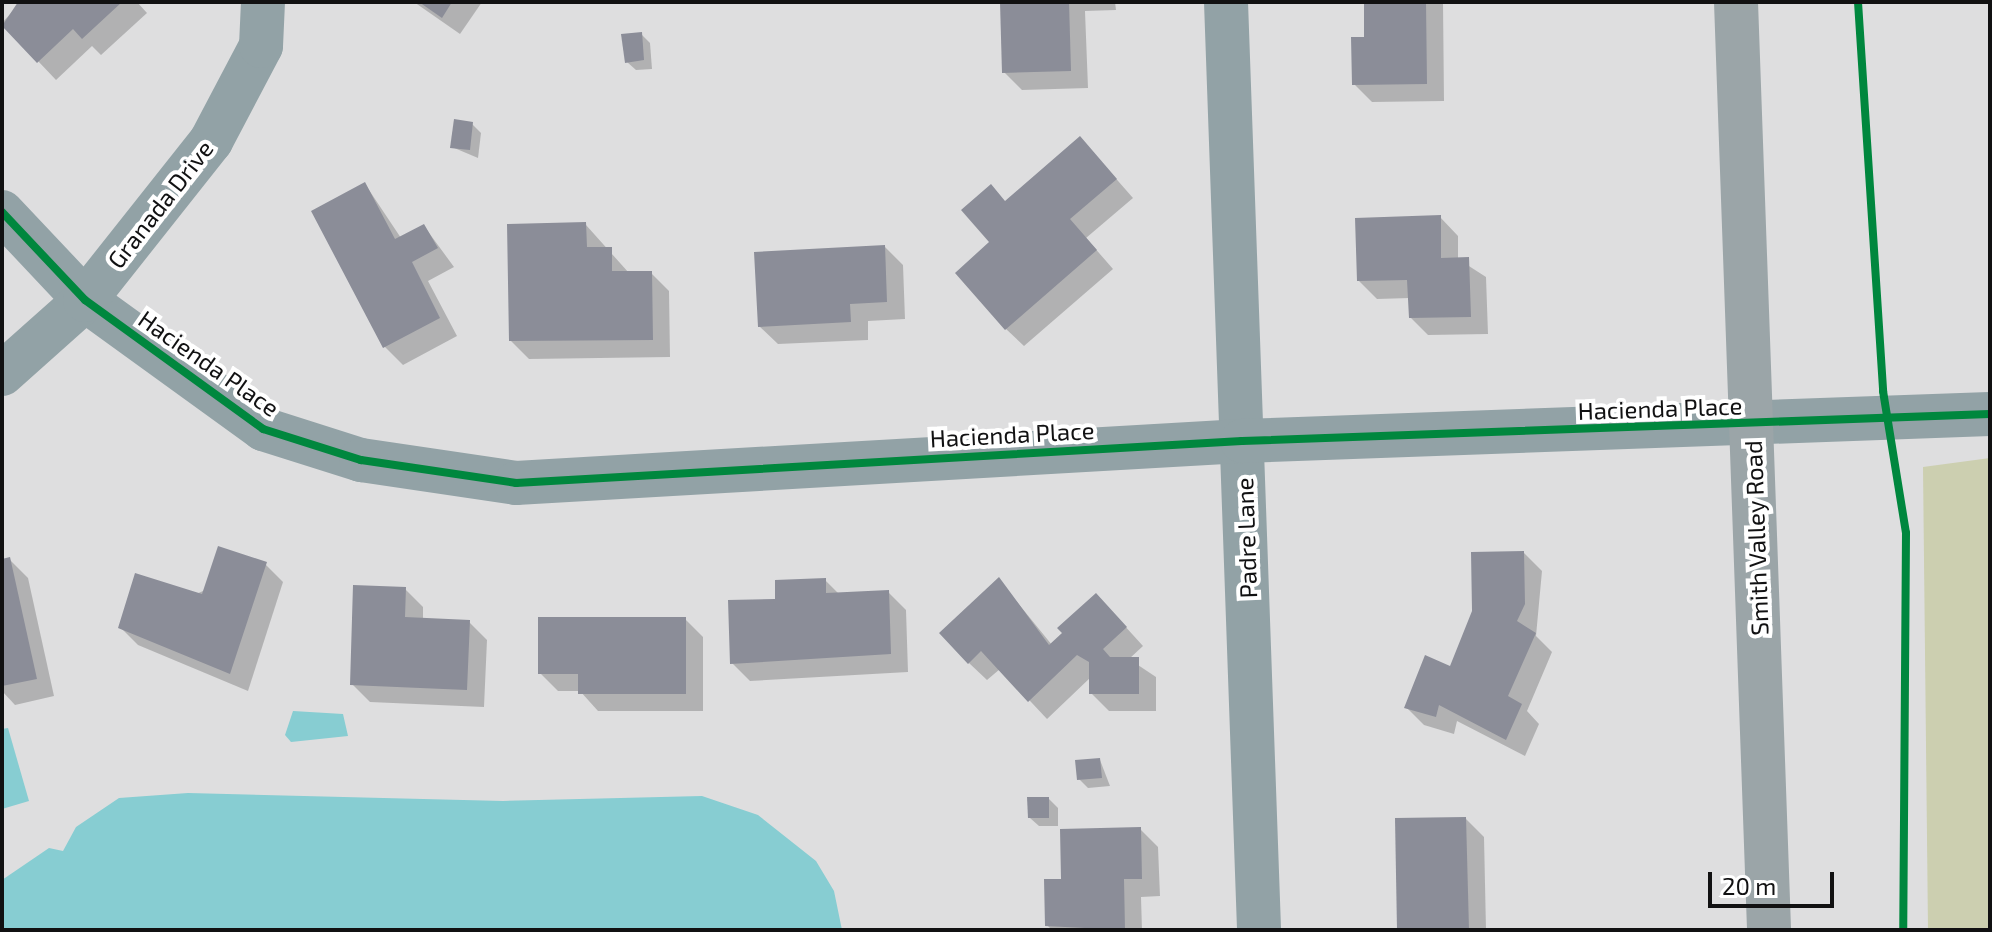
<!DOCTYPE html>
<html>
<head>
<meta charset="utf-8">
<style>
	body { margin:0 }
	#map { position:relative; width:1992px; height:932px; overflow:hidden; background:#dededf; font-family:"Exo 2",sans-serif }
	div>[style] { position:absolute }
	.green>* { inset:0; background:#cccfb0 }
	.water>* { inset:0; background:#87cdd2 }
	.shadow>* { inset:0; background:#0003 }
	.building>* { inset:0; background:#8b8d98 }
	.minor>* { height:44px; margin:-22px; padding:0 22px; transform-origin:22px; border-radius:22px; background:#92a2a6 }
	.major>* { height:44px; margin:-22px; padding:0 22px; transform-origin:22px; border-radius:22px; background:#9ba5a8 }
	.cycleway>* { height:8px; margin:-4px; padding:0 4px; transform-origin:4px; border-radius:4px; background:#00873e }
	span { translate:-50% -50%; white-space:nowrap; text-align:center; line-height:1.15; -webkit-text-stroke:8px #fff; paint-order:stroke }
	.street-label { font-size:24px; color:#111112 }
	.frame { position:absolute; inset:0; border:4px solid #111112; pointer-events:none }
	.scale { position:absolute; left:1708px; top:872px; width:126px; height:36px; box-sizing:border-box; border:4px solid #111112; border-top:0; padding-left:10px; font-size:24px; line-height:28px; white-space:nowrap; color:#111112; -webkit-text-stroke:6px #fff; paint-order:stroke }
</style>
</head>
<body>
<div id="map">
	<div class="green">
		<i style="clip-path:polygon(1990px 458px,1990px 930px,1928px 930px,1923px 467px)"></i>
	</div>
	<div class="water">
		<i style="clip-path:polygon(293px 711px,343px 714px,348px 736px,291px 742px,285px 735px)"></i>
		<i style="clip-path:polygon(8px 728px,29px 801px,2px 809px,2px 729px)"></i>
		<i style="clip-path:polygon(188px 793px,503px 801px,702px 796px,758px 815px,816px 861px,834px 891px,842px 930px,2px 930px,2px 880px,49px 848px,63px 851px,76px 827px,119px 798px)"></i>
	</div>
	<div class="shadow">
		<i style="clip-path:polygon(21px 2px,137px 2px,147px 13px,101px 55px,92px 46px,56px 80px,2px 23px)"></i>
		<i style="clip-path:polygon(414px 2px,482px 2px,460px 34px)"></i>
		<i style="clip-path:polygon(1002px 2px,1115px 2px,1116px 10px,1085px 11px,1088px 88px,1022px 90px,1004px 72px)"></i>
		<i style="clip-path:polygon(1366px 2px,1443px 2px,1444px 101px,1372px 102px,1354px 84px,1367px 39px)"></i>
		<i style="clip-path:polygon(641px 34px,650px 43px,652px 69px,636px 70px,627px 62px)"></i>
		<i style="clip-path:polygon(472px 124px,481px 133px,478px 158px,452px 147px)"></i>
		<i style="clip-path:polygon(1097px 157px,1133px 198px,1086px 238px,1113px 269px,1024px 346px,1006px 329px,992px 243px)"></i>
		<i style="clip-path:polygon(365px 184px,401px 238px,424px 226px,454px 267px,428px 281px,457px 336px,403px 365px,385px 347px)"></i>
		<i style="clip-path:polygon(1440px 217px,1458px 236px,1458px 259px,1486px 277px,1488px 334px,1428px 335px,1410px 317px,1410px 298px,1377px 299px,1359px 281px)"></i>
		<i style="clip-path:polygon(586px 225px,629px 273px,651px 273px,669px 291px,670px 357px,529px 359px,511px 341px)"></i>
		<i style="clip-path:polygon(885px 247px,903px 265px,905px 319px,868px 321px,868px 340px,778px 344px,759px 326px)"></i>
		<i style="clip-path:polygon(1524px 553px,1542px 571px,1536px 636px,1552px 652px,1527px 711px,1539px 724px,1525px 756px,1457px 721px,1454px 734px,1424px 725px,1406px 707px,1452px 668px)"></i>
		<i style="clip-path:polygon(10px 560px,28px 578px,54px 696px,15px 705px,2px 691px,2px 561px)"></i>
		<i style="clip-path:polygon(265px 564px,283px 582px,248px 691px,138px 645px,120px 627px)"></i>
		<i style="clip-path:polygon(825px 580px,839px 594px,888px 592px,906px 610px,908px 672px,750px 681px,732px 663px)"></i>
		<i style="clip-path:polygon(999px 580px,1052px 645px,1113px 613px,1143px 646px,1129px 659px,1156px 677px,1156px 711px,1109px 711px,1091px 693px,1091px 677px,1047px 719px,1000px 669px,987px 680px,969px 663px)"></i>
		<i style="clip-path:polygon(405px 589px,423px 607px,423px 620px,469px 622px,487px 640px,484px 707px,370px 702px,352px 684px)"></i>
		<i style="clip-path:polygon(685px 619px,703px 637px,703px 711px,598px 711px,580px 691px,558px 691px,540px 673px)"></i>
		<i style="clip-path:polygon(1100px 760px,1110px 786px,1088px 788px,1079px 779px)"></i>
		<i style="clip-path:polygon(1049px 799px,1058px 808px,1058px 826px,1039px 826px,1030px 818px)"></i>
		<i style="clip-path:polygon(1466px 819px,1484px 837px,1486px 930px,1399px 930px)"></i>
		<i style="clip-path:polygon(1140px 829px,1158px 847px,1160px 896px,1141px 897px,1142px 930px,1052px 930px,1047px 925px,1063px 881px)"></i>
	</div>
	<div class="building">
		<i style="clip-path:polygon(18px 2px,122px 2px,82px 39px,73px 29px,37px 63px,2px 26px)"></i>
		<i style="clip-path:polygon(419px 2px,452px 2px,442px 18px)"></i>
		<i style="clip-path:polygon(1000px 2px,1069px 2px,1071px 71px,1002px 73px)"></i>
		<i style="clip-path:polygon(1364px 2px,1426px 2px,1427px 84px,1352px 85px,1351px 37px,1364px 37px)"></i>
		<i style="clip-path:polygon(642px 32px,644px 60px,625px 63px,621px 34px)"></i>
		<i style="clip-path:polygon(454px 119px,473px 122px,470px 150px,450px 148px)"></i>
		<i style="clip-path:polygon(1080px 136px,1117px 179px,1070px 219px,1097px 250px,1005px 330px,955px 273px,989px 242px,961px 210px,991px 184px,1005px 201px)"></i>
		<i style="clip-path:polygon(365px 182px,395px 239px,424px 224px,438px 248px,412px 262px,440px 318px,383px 348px,311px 211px)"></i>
		<i style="clip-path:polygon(1441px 215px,1441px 258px,1469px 257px,1471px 317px,1409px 318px,1407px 280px,1357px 281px,1355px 218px)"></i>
		<i style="clip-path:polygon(586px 222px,587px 247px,612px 247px,612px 271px,652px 271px,653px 340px,509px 341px,507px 224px)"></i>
		<i style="clip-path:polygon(885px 245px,887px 302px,850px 304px,851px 322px,758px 327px,754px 252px)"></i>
		<i style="clip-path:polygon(218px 546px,267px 562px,230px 674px,118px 628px,135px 573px,202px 594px)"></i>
		<i style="clip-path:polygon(1524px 551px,1525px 604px,1517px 621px,1536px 633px,1508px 696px,1522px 704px,1506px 740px,1439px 705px,1436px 717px,1404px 708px,1425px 655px,1450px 666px,1472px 611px,1471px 552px)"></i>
		<i style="clip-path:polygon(10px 557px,37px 679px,2px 686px,2px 559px)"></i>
		<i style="clip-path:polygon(999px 577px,1049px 645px,1062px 633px,1057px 628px,1096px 593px,1127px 627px,1103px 649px,1110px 657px,1139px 657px,1139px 694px,1089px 694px,1089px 662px,1077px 655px,1028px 702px,981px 651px,968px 664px,939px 633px)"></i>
		<i style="clip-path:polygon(826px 578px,826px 593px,889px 590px,891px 654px,730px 664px,728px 600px,775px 599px,775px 580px)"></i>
		<i style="clip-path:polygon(353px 585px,406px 587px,405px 617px,470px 620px,467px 690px,350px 685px)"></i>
		<i style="clip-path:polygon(538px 617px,686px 617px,686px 694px,578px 694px,578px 674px,538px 674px)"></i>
		<i style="clip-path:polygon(1100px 758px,1102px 778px,1077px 780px,1075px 760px)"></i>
		<i style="clip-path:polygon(1027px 797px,1049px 797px,1049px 818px,1028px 818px)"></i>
		<i style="clip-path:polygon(1466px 817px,1469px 930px,1397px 930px,1395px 818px)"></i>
		<i style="clip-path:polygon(1141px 827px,1142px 879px,1124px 879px,1125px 930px,1045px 926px,1044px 879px,1061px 879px,1060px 829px)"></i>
	</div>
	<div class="minor">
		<i style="left:1226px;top:2px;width:929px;rotate:87.96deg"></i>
		<i style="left:2px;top:212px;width:121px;rotate:46.7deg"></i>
		<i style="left:85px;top:300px;width:220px;rotate:35.9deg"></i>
		<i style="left:263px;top:429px;width:103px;rotate:17.6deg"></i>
		<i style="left:361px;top:460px;width:157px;rotate:8.4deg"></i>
		<i style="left:516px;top:483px;width:727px;rotate:-3.31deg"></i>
		<i style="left:1242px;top:441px;width:748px;rotate:-2.07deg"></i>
		<i style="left:2px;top:374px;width:111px;rotate:-41.7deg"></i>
		<i style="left:85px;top:300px;width:203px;rotate:-51.6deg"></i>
		<i style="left:211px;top:141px;width:107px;rotate:-62.2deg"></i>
		<i style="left:261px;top:46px;width:44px;rotate:-87.4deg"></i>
	</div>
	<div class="major">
		<i style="left:1736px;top:2px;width:929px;rotate:87.96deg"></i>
	</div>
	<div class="cycleway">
		<i style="left:1858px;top:2px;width:390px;rotate:86.3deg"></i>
		<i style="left:1883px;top:391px;width:144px;rotate:80.8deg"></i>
		<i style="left:1906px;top:533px;width:397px;rotate:90.4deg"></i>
		<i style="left:2px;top:212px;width:121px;rotate:46.7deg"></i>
		<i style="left:85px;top:300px;width:220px;rotate:35.9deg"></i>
		<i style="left:263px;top:429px;width:103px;rotate:17.6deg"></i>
		<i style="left:361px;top:460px;width:157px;rotate:8.4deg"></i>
		<i style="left:516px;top:483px;width:727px;rotate:-3.31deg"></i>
		<i style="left:1242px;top:441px;width:748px;rotate:-2.07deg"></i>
	</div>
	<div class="street-label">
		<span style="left:160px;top:204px;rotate:-52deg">Granada Drive</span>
		<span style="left:209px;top:363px;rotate:35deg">Hacienda Place</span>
		<span style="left:1660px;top:408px;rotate:-2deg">Hacienda Place</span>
		<span style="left:1012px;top:434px;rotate:-3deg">Hacienda Place</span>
		<span style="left:1246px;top:538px;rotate:-92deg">Padre Lane</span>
		<span style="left:1756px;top:538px;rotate:-92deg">Smith Valley Road</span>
	</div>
	<div class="frame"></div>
	<div class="scale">20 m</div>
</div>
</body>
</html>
